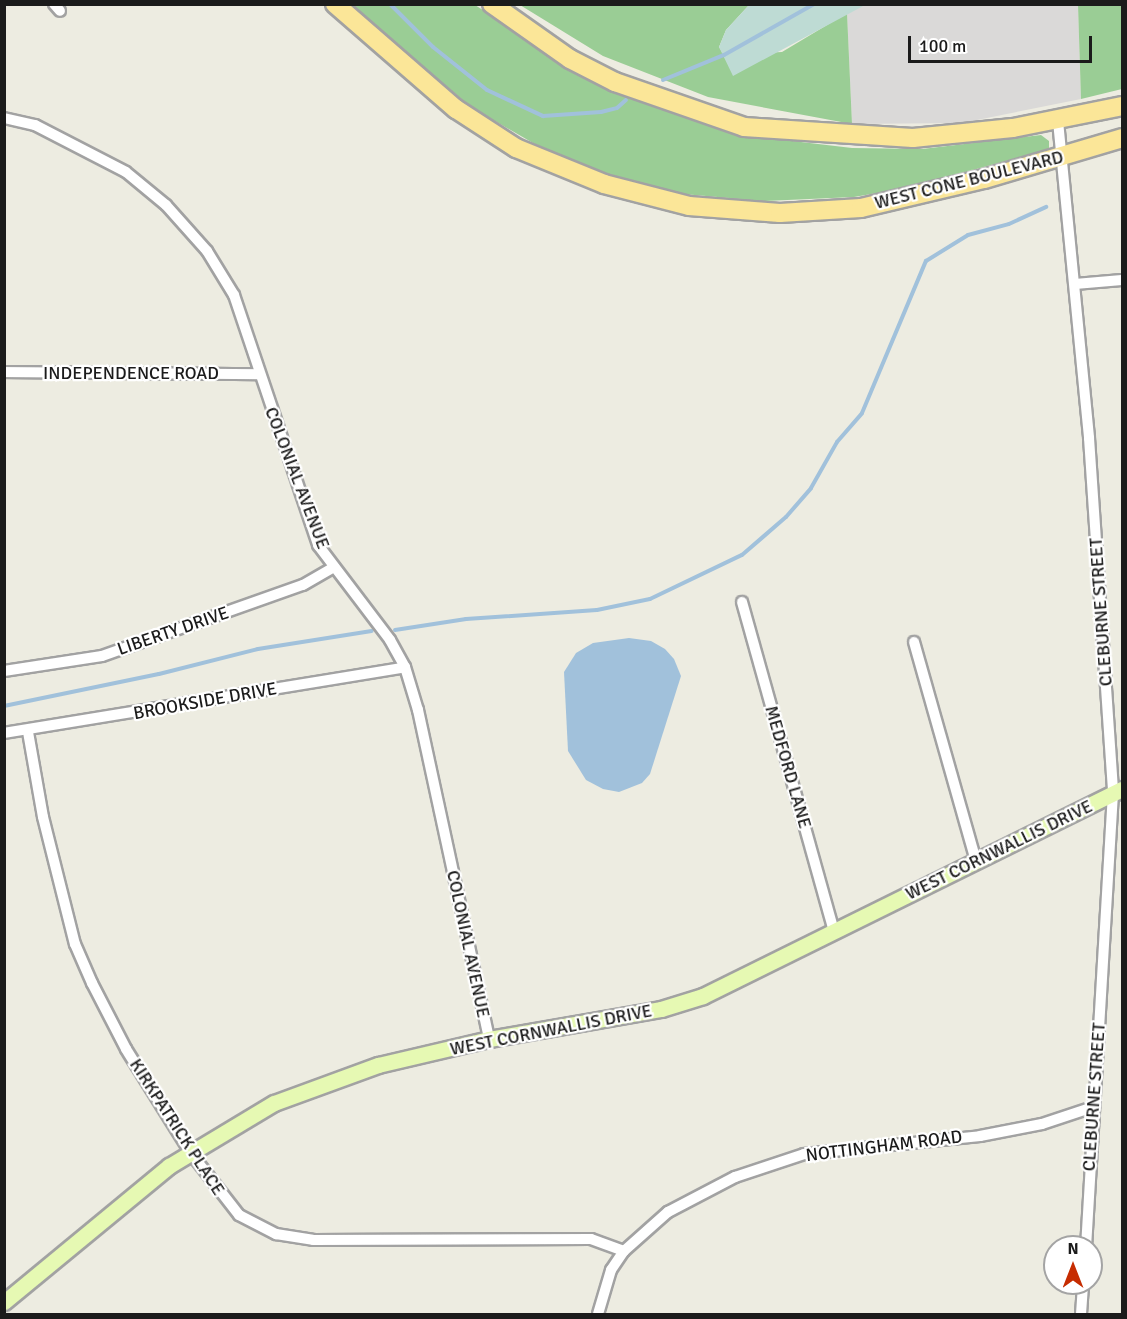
<!DOCTYPE html>
<html>
<head>
<meta charset="utf-8">
<style>
	body { margin:0 }
	#map { position:relative; width:1127px; height:1319px; overflow:hidden; background:#edece1; font-family:Signika,sans-serif }
	div>[style] { position:absolute }
	.residential>* { inset:0; background:#dad9d8 }
	.forest>* { inset:0; background:#9acd95 }
	.wetland>* { inset:0; background:#bedbd4 }
	.water>* { inset:0; background:#a1c1db }
	.stream>* { height:4px; margin:-2px; padding:0 2px; transform-origin:2px; border-radius:2px; background:#a1c1db }
	.roads { filter:drop-shadow(2px 0 #a2a2a2) drop-shadow(-2px 0 #a2a2a2) drop-shadow(0 2px #a2a2a2) drop-shadow(0 -2px #a2a2a2) }
	.street>* { height:10px; margin:-5px; padding:0 5px; transform-origin:5px; border-radius:5px; background:#fff }
	.secondary>* { height:15px; margin:-7.5px; padding:0 7.5px; transform-origin:7.5px; border-radius:7.5px; background:#e6f9b3 }
	.primary>* { height:18px; margin:-9px; padding:0 9px; transform-origin:9px; border-radius:9px; background:#fbe698 }
	span { translate:-50% -50%; white-space:nowrap; text-align:center; line-height:1.15; -webkit-text-stroke:4.5px #fff; paint-order:stroke }
	.street-label { font-size:18px; color:#1b1b1b }
	.frame { position:absolute; inset:0; border:6px solid #1b1b1b; pointer-events:none }
	.north { position:absolute; left:1043px; top:1235px; width:60px; height:60px; box-sizing:border-box; background:#fff; border:2px solid #a4a4a4; border-radius:50%; rotate:0deg; font-size:16px; font-weight:700; line-height:24px; text-align:center; color:#1b1b1b }
	.north::after { content:''; display:block; margin:auto; width:21px; height:27px; background:#c62c01; clip-path:polygon(50% 0,100% 100%,50% 72%,0 100%) }
	.scale { position:absolute; left:908px; top:36px; width:184px; height:27px; box-sizing:border-box; border:3px solid #1b1b1b; border-top:0; padding-left:8px; font-size:18px; line-height:21px; white-space:nowrap; color:#1b1b1b; -webkit-text-stroke:4px #fff; paint-order:stroke }
</style>
</head>
<body>
<div id="map">
	<div class="residential">
		<i style="clip-path:polygon(865px 4px,1078px 5px,1081px 99px,962px 123px,852px 124px,847px 13px)"></i>
	</div>
	<div class="forest">
		<i style="clip-path:polygon(351px 5px,475px 5px,581px 73px,721px 126px,784px 140px,852px 148px,922px 149px,1041px 135px,1049px 141px,1049px 149px,911px 187px,854px 197px,765px 201px,683px 194px,598px 171px,533px 143px,471px 107px)"></i>
		<i style="clip-path:polygon(520px 5px,749px 5px,726px 30px,719px 47px,724px 55px,782px 52px,847px 13px,852px 124px,708px 97px,603px 56px)"></i>
		<i style="clip-path:polygon(1078px 5px,1122px 5px,1122px 89px,1081px 99px)"></i>
	</div>
	<div class="wetland">
		<i style="clip-path:polygon(749px 5px,749px 4px,865px 5px,733px 76px,719px 47px,726px 30px)"></i>
	</div>
	<div class="water">
		<i style="clip-path:polygon(629px 638px,651px 641px,665px 649px,674px 659px,681px 676px,650px 774px,642px 783px,619px 792px,603px 789px,586px 780px,568px 751px,564px 672px,576px 653px,593px 643px)"></i>
	</div>
	<div class="stream">
		<i style="left:390px;top:4px;width:61px;rotate:45deg"></i>
		<i style="left:433px;top:47px;width:69px;rotate:38.5deg"></i>
		<i style="left:487px;top:90px;width:62px;rotate:24.9deg"></i>
		<i style="left:543px;top:116px;width:58px;rotate:-3.9deg"></i>
		<i style="left:601px;top:112px;width:16px;rotate:-14deg"></i>
		<i style="left:617px;top:108px;width:12px;rotate:-42deg"></i>
		<i style="left:663px;top:80px;width:66px;rotate:-22.3deg"></i>
		<i style="left:724px;top:55px;width:103px;rotate:-29.5deg"></i>
		<i style="left:395px;top:630px;width:72px;rotate:-8.8deg"></i>
		<i style="left:466px;top:619px;width:131px;rotate:-3.9deg"></i>
		<i style="left:597px;top:610px;width:54px;rotate:-11.7deg"></i>
		<i style="left:650px;top:599px;width:102px;rotate:-25.6deg"></i>
		<i style="left:742px;top:555px;width:58px;rotate:-40.8deg"></i>
		<i style="left:786px;top:517px;width:38px;rotate:-49deg"></i>
		<i style="left:811px;top:488px;width:53px;rotate:-60.5deg"></i>
		<i style="left:837px;top:442px;width:38px;rotate:-49deg"></i>
		<i style="left:862px;top:413px;width:165px;rotate:-67.2deg"></i>
		<i style="left:926px;top:261px;width:49px;rotate:-31.8deg"></i>
		<i style="left:968px;top:235px;width:42px;rotate:-15deg"></i>
		<i style="left:1009px;top:224px;width:41px;rotate:-24.7deg"></i>
		<i style="left:4px;top:706px;width:158px;rotate:-11.7deg"></i>
		<i style="left:159px;top:674px;width:102px;rotate:-14.2deg"></i>
		<i style="left:258px;top:649px;width:115px;rotate:-9deg"></i>
	</div>
	<div class="roads">
		<div class="street">
			<i style="left:54px;top:4px;width:9px;rotate:49deg"></i>
			<i style="left:4px;top:118px;width:32px;rotate:13deg"></i>
			<i style="left:35px;top:125px;width:102px;rotate:27.3deg"></i>
			<i style="left:126px;top:172px;width:52px;rotate:39.5deg"></i>
			<i style="left:166px;top:205px;width:62px;rotate:48.3deg"></i>
			<i style="left:207px;top:251px;width:52px;rotate:58.5deg"></i>
			<i style="left:234px;top:295px;width:264px;rotate:71.4deg"></i>
			<i style="left:318px;top:545px;width:119px;rotate:52.8deg"></i>
			<i style="left:390px;top:640px;width:31px;rotate:61deg"></i>
			<i style="left:405px;top:667px;width:45px;rotate:73.2deg"></i>
			<i style="left:418px;top:710px;width:337px;rotate:77.8deg"></i>
			<i style="left:1058px;top:121px;width:319px;rotate:84.4deg"></i>
			<i style="left:1089px;top:438px;width:356px;rotate:86.1deg"></i>
			<i style="left:1113px;top:793px;width:455px;rotate:93.4deg"></i>
			<i style="left:1075px;top:284px;width:47px;rotate:-4.9deg"></i>
			<i style="left:4px;top:372px;width:254px;rotate:0.5deg"></i>
			<i style="left:742px;top:602px;width:342px;rotate:74.4deg"></i>
			<i style="left:914px;top:642px;width:228px;rotate:74.2deg"></i>
			<i style="left:4px;top:671px;width:99px;rotate:-8.7deg"></i>
			<i style="left:102px;top:656px;width:213px;rotate:-19.5deg"></i>
			<i style="left:303px;top:585px;width:36px;rotate:-30deg"></i>
			<i style="left:28px;top:732px;width:86px;rotate:80deg"></i>
			<i style="left:43px;top:817px;width:131px;rotate:75.9deg"></i>
			<i style="left:75px;top:944px;width:43px;rotate:66.4deg"></i>
			<i style="left:92px;top:983px;width:74px;rotate:62.7deg"></i>
			<i style="left:126px;top:1049px;width:121px;rotate:58.1deg"></i>
			<i style="left:190px;top:1152px;width:80px;rotate:52.1deg"></i>
			<i style="left:239px;top:1215px;width:42px;rotate:27.2deg"></i>
			<i style="left:276px;top:1234px;width:37px;rotate:9deg"></i>
			<i style="left:313px;top:1240px;width:278px;rotate:-0.2deg"></i>
			<i style="left:591px;top:1239px;width:35px;rotate:20deg"></i>
			<i style="left:4px;top:733px;width:406px;rotate:-9.3deg"></i>
			<i style="left:598px;top:1314px;width:46px;rotate:-73.5deg"></i>
			<i style="left:611px;top:1270px;width:23px;rotate:-56deg"></i>
			<i style="left:624px;top:1251px;width:59px;rotate:-41.6deg"></i>
			<i style="left:668px;top:1212px;width:76px;rotate:-27.6deg"></i>
			<i style="left:735px;top:1177px;width:73px;rotate:-18.4deg"></i>
			<i style="left:804px;top:1154px;width:177px;rotate:-5.8deg"></i>
			<i style="left:980px;top:1136px;width:63px;rotate:-11deg"></i>
			<i style="left:1042px;top:1124px;width:54px;rotate:-18.4deg"></i>
			<i style="left:1081px;top:1314px;width:31px;rotate:-86deg"></i>
		</div>
		<div class="secondary">
			<i style="left:4px;top:1302px;width:214px;rotate:-39.5deg"></i>
			<i style="left:169px;top:1166px;width:122px;rotate:-31deg"></i>
			<i style="left:274px;top:1103px;width:111px;rotate:-20.1deg"></i>
			<i style="left:378px;top:1065px;width:114px;rotate:-13.2deg"></i>
			<i style="left:489px;top:1039px;width:175px;rotate:-9.9deg"></i>
			<i style="left:661px;top:1009px;width:44px;rotate:-17.2deg"></i>
			<i style="left:703px;top:996px;width:467px;rotate:-26.3deg"></i>
		</div>
		<div class="primary">
			<i style="left:335px;top:4px;width:160px;rotate:41deg"></i>
			<i style="left:456px;top:109px;width:72px;rotate:33deg"></i>
			<i style="left:516px;top:148px;width:95px;rotate:22.2deg"></i>
			<i style="left:604px;top:184px;width:88px;rotate:14.5deg"></i>
			<i style="left:689px;top:206px;width:91px;rotate:4.4deg"></i>
			<i style="left:780px;top:213px;width:81px;rotate:-3.5deg"></i>
			<i style="left:861px;top:208px;width:126px;rotate:-13.3deg"></i>
			<i style="left:984px;top:179px;width:144px;rotate:-16.5deg"></i>
			<i style="left:492px;top:4px;width:95px;rotate:35.2deg"></i>
			<i style="left:570px;top:59px;width:51px;rotate:27.1deg"></i>
			<i style="left:615px;top:82px;width:137px;rotate:19.2deg"></i>
			<i style="left:744px;top:127px;width:169px;rotate:3.7deg"></i>
			<i style="left:913px;top:138px;width:100px;rotate:-5.7deg"></i>
			<i style="left:1013px;top:128px;width:111px;rotate:-11.4deg"></i>
		</div>
	</div>
	<div class="street-label">
		<span style="left:969px;top:180px;rotate:-14deg">WEST CONE BOULEVARD</span>
		<span style="left:131px;top:373px">INDEPENDENCE ROAD</span>
		<span style="left:297px;top:478px;rotate:69deg">COLONIAL AVENUE</span>
		<span style="left:1101px;top:612px;rotate:-94deg">CLEBURNE STREET</span>
		<span style="left:173px;top:631px;rotate:-19deg">LIBERTY DRIVE</span>
		<span style="left:205px;top:701px;rotate:-10deg">BROOKSIDE DRIVE</span>
		<span style="left:788px;top:767px;rotate:74deg">MEDFORD LANE</span>
		<span style="left:999px;top:850px;rotate:-26deg">WEST CORNWALLIS DRIVE</span>
		<span style="left:468px;top:944px;rotate:78deg">COLONIAL AVENUE</span>
		<span style="left:551px;top:1030px;rotate:-11deg">WEST CORNWALLIS DRIVE</span>
		<span style="left:1094px;top:1097px;rotate:-86deg">CLEBURNE STREET</span>
		<span style="left:177px;top:1127px;rotate:57deg">KIRKPATRICK PLACE</span>
		<span style="left:884px;top:1146px;rotate:-7deg">NOTTINGHAM ROAD</span>
	</div>
	<div class="frame"></div>
	<div class="north">N</div>
	<div class="scale">100 m</div>
</div>
</body>
</html>
